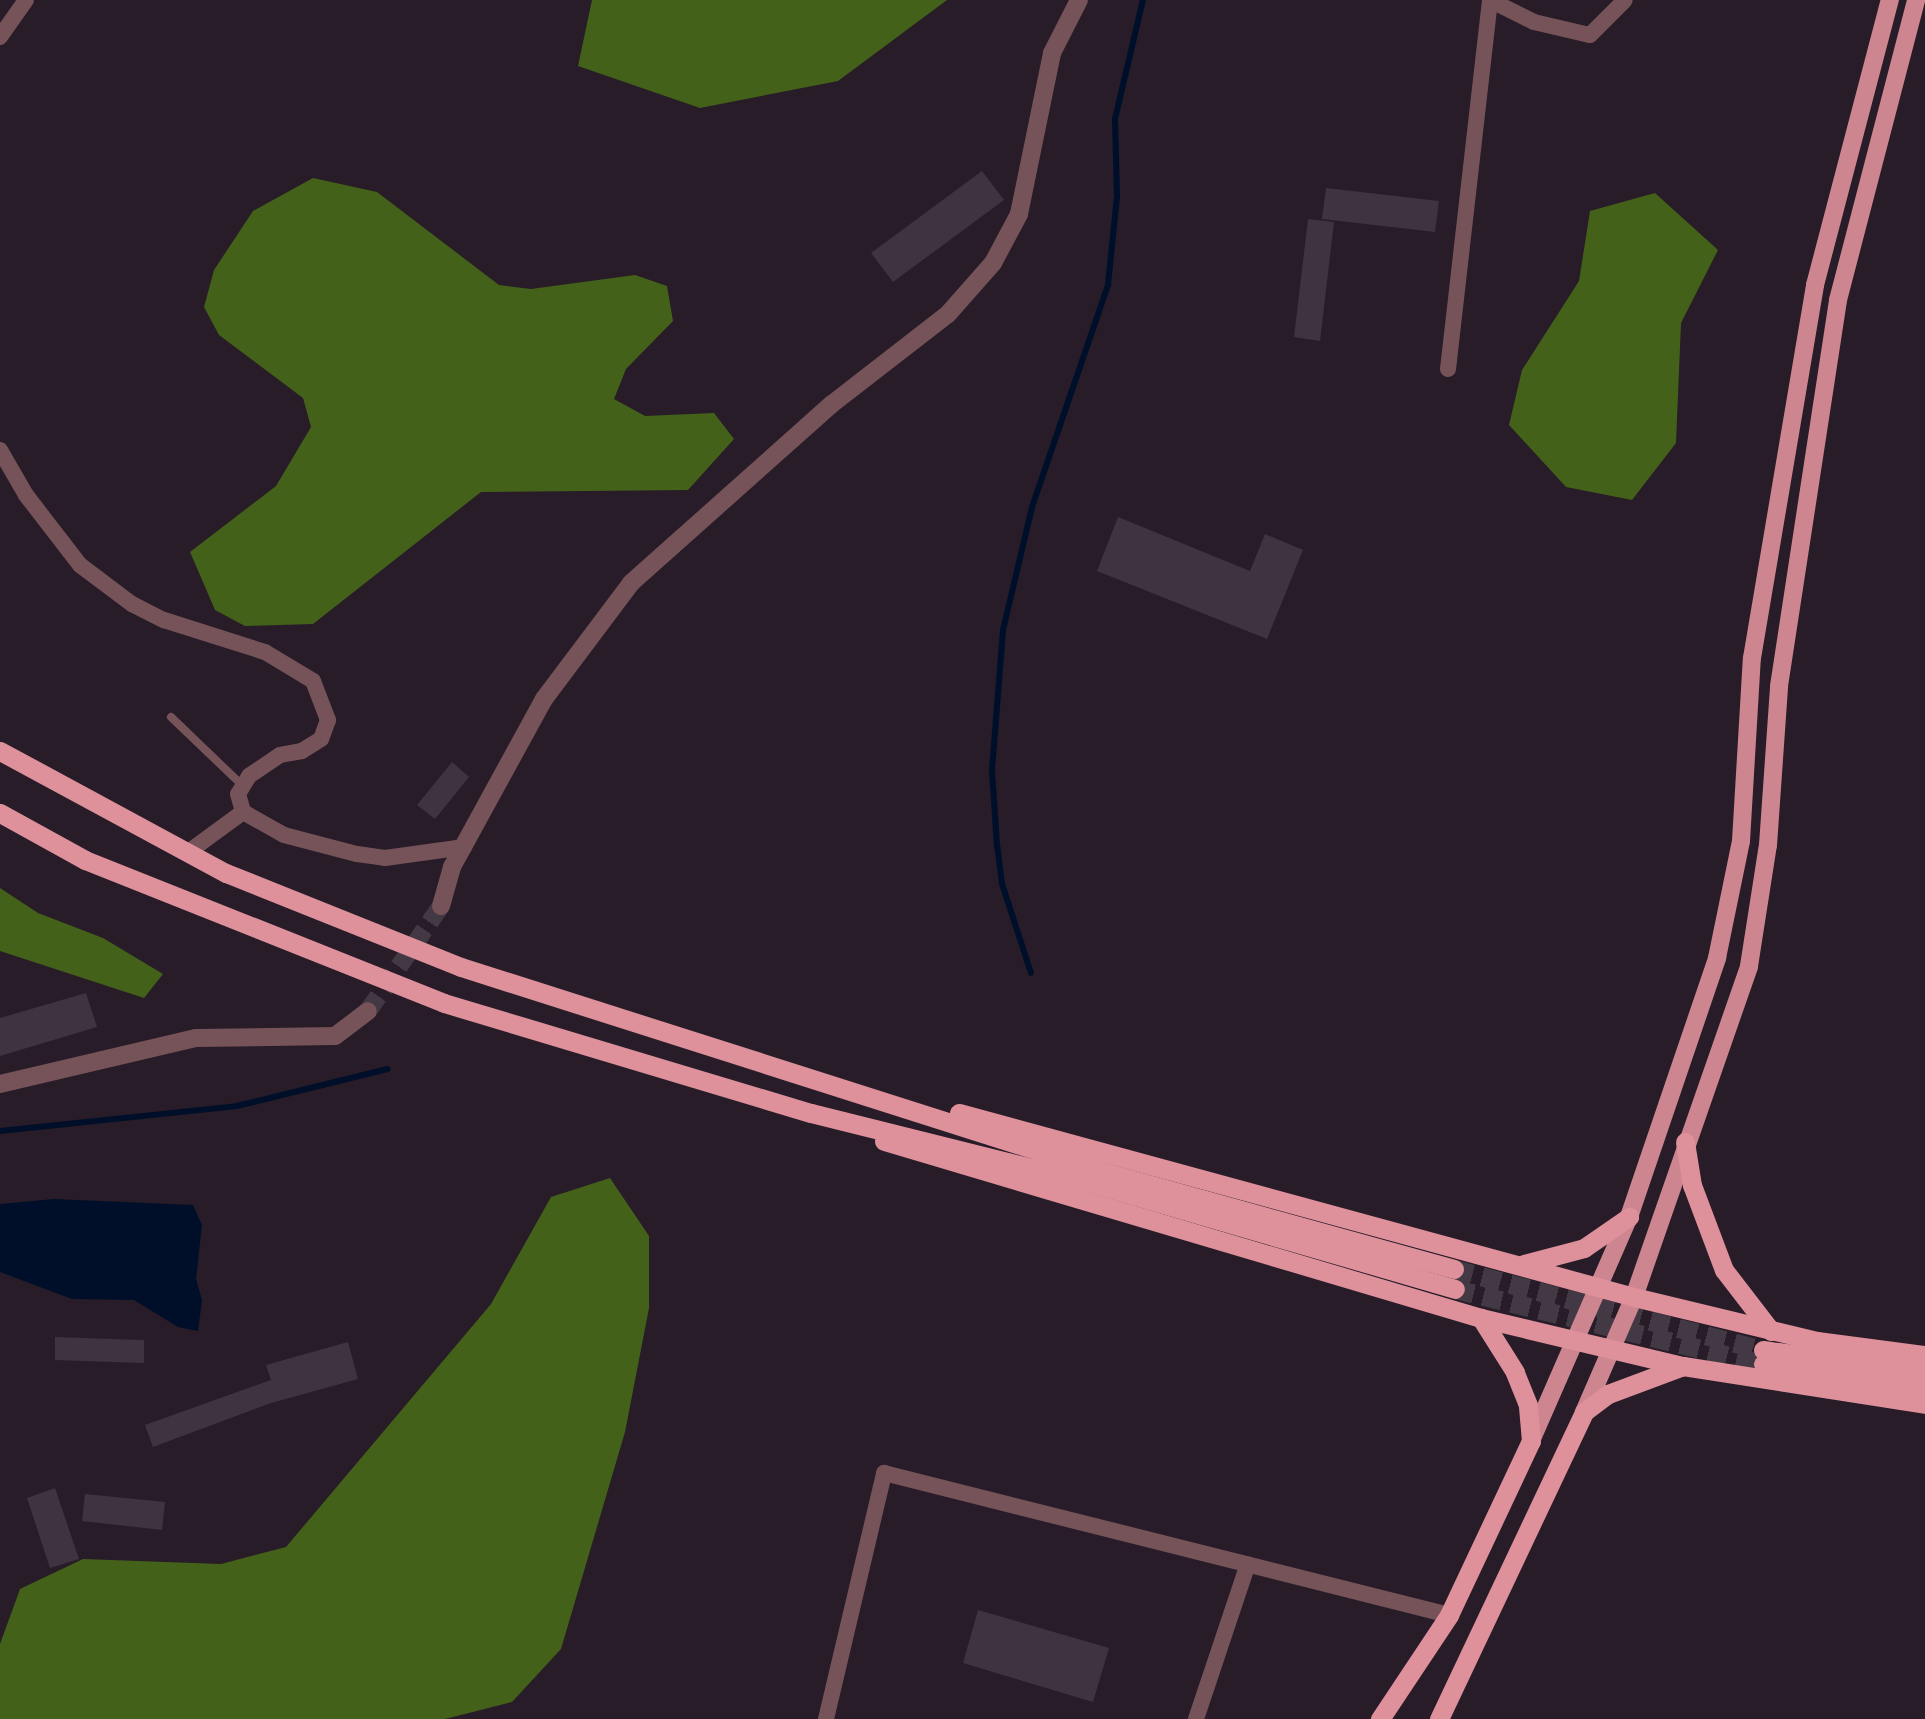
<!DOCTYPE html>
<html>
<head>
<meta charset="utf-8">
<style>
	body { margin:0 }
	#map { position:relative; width:1925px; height:1719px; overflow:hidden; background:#271c28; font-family:"Nunito Sans",sans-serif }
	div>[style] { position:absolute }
	.forest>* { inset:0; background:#446119 }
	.water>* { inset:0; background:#000f29 }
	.stream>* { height:6px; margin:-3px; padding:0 3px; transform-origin:3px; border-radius:3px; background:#000f29 }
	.building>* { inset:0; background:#403341 }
	.tertiary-tunnel>* { height:18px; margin-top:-9px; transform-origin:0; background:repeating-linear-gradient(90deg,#433944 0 18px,transparent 0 27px) }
	.trunk-tunnel>* { height:19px; margin-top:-9.5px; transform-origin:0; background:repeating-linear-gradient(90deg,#433944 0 19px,transparent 0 29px) }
	.service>* { height:8px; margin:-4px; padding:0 4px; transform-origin:4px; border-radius:4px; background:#765358 }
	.minor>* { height:16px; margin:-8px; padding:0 8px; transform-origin:8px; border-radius:8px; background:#765358 }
	.tertiary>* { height:18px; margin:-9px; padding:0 9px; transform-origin:9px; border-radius:9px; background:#765358 }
	.primary>* { height:18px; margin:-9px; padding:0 9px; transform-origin:9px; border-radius:9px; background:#cd8690 }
	.trunk>* { height:19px; margin:-9.5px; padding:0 9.5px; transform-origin:9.5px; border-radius:9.5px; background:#de909b }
	span { translate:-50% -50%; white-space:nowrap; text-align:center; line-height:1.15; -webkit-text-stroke:7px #1d121f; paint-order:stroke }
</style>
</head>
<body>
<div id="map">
	<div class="forest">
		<i style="clip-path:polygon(592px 0,947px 0,838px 81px,700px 108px,578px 66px)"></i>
		<i style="clip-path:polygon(313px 178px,377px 192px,499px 285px,531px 289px,635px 275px,667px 286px,673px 321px,626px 369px,614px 399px,645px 416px,714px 413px,734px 439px,688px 490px,481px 492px,313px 624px,245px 626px,215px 610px,190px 552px,276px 486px,311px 427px,303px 398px,219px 335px,204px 307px,214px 270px,253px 211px)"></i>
		<i style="clip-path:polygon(1655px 193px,1718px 250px,1681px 323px,1676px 443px,1632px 500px,1566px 487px,1509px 425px,1522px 370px,1579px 281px,1590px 211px)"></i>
		<i style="clip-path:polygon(0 888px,38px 913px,103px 938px,163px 974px,144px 998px,0 951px)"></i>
		<i style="clip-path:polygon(610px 1178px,649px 1236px,649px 1308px,625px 1432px,561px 1649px,512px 1702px,445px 1719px,0 1719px,0 1644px,20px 1589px,83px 1559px,221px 1564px,286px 1547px,491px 1304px,551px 1197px)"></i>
	</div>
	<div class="water">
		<i style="clip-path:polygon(54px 1199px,193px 1205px,202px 1225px,196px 1279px,202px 1300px,198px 1331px,178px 1327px,134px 1300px,72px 1299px,0 1272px,0 1204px)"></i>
	</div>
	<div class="stream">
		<i style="left:1031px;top:973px;width:94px;rotate:-108deg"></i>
		<i style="left:1002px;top:884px;width:38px;rotate:-97deg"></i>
		<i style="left:997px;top:846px;width:76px;rotate:-93.8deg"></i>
		<i style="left:992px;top:770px;width:140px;rotate:-85.5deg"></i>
		<i style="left:1003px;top:630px;width:126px;rotate:-76.7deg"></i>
		<i style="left:1032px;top:507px;width:235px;rotate:-71.1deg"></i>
		<i style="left:1108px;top:285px;width:89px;rotate:-84.2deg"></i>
		<i style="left:1117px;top:196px;width:77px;rotate:-91.5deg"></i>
		<i style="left:1115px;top:119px;width:122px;rotate:-76.8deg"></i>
		<i style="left:0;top:1131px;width:238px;rotate:-6deg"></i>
		<i style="left:237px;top:1106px;width:155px;rotate:-13.8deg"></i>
	</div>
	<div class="building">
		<i style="clip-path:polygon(982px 171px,1004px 200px,893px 282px,871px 253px)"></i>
		<i style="clip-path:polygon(1326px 188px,1439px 201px,1435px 232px,1322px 219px)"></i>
		<i style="clip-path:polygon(1308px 219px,1334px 222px,1320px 341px,1294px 337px)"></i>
		<i style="clip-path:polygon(1118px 517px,1250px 571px,1265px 534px,1303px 550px,1267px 639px,1097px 571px)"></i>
		<i style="clip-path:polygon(452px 762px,469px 777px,435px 819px,417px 805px)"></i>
		<i style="clip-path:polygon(86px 993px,97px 1027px,0 1056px,0 1018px)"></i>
		<i style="clip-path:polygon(55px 1337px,144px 1340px,144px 1363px,55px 1360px)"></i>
		<i style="clip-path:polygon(348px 1342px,358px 1379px,271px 1403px,153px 1447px,145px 1425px,271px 1380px,266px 1365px)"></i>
		<i style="clip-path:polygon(55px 1488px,79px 1559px,50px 1568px,27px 1498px)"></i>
		<i style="clip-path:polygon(85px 1494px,165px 1502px,162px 1530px,82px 1521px)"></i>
		<i style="clip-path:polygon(978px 1610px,1109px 1648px,1093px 1702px,963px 1663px)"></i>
	</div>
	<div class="tertiary-tunnel">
		<i style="left:368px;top:1011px;width:128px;rotate:-55.2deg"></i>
	</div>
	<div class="trunk-tunnel">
		<i style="left:1454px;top:1269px;width:319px;rotate:14.7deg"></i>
		<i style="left:1455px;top:1289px;width:317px;rotate:13.7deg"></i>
	</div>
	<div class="service">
		<i style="left:171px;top:717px;width:100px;rotate:43.8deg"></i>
	</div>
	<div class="minor">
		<i style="left:1490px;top:0;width:49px;rotate:26.6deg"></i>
		<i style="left:1534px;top:22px;width:57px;rotate:13.1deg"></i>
		<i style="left:1590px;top:35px;width:49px;rotate:-45deg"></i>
		<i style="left:0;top:37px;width:45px;rotate:-54.9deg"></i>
		<i style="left:1448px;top:369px;width:371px;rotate:-83.5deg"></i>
		<i style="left:0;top:450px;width:52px;rotate:60deg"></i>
		<i style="left:26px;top:495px;width:88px;rotate:52.4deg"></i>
		<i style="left:80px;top:565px;width:65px;rotate:36.9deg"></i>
		<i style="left:132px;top:604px;width:36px;rotate:27deg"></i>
		<i style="left:164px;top:620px;width:106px;rotate:17.6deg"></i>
		<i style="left:265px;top:652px;width:56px;rotate:31.1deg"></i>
		<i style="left:313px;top:681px;width:42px;rotate:69deg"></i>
		<i style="left:328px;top:720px;width:20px;rotate:110deg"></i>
		<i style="left:321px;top:739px;width:22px;rotate:148deg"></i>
		<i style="left:302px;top:751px;width:22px;rotate:170deg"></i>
		<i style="left:280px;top:755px;width:37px;rotate:146deg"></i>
		<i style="left:249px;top:776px;width:21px;rotate:121deg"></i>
		<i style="left:238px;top:794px;width:19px;rotate:74deg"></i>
		<i style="left:243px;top:812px;width:47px;rotate:29.3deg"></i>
		<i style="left:284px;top:835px;width:75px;rotate:14.6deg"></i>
		<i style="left:357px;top:854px;width:28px;rotate:8deg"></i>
		<i style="left:385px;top:858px;width:80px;rotate:-7.9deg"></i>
		<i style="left:187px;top:853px;width:69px;rotate:-36.2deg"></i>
		<i style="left:826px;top:1719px;width:253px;rotate:-76.7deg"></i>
		<i style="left:884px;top:1473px;width:583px;rotate:14.11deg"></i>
		<i style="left:1196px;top:1719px;width:163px;rotate:-71.5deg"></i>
	</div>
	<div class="tertiary">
		<i style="left:441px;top:906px;width:41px;rotate:-74.2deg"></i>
		<i style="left:452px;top:867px;width:192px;rotate:-61.3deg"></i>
		<i style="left:544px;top:699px;width:145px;rotate:-53.1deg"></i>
		<i style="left:631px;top:583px;width:269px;rotate:-41.7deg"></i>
		<i style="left:832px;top:404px;width:147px;rotate:-37.8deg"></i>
		<i style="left:948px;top:314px;width:68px;rotate:-48.6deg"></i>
		<i style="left:993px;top:263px;width:55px;rotate:-62deg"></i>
		<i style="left:1019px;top:214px;width:164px;rotate:-78.4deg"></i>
		<i style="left:1052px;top:53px;width:59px;rotate:-63deg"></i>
		<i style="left:0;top:1084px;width:201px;rotate:-13.2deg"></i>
		<i style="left:196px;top:1038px;width:139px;rotate:-0.8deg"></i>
		<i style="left:335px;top:1036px;width:41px;rotate:-37.1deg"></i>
	</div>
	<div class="primary">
		<i style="left:1584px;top:1412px;width:125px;rotate:-66.5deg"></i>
		<i style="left:1634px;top:1297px;width:350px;rotate:-70.8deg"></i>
		<i style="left:1749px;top:966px;width:122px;rotate:-81.1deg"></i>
		<i style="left:1768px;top:845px;width:159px;rotate:-86deg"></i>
		<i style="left:1779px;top:686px;width:390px;rotate:-81.3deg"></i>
		<i style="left:1838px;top:300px;width:310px;rotate:-75.4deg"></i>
		<i style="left:1531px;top:1441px;width:244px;rotate:-66.4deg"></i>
		<i style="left:1629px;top:1217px;width:274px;rotate:-71.2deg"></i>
		<i style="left:1717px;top:958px;width:119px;rotate:-78.4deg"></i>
		<i style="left:1741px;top:841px;width:183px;rotate:-86.6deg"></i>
		<i style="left:1752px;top:658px;width:378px;rotate:-80.4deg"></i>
		<i style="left:1815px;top:285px;width:295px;rotate:-75.3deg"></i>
	</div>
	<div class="trunk">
		<i style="left:0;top:751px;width:257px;rotate:28.4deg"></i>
		<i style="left:226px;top:873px;width:253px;rotate:21.8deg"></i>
		<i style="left:461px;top:967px;width:679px;rotate:17.66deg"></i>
		<i style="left:1108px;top:1173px;width:359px;rotate:15.5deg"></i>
		<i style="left:0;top:813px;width:97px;rotate:28.9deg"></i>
		<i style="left:85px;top:860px;width:386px;rotate:21.7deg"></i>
		<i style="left:444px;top:1003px;width:383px;rotate:16.7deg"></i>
		<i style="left:811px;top:1113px;width:284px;rotate:14deg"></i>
		<i style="left:1087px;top:1182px;width:383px;rotate:16.2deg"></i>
		<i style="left:959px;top:1113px;width:700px;rotate:15.25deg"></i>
		<i style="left:1634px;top:1297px;width:188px;rotate:13.5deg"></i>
		<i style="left:1817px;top:1341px;width:109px;rotate:7.4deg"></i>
		<i style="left:884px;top:1141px;width:623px;rotate:16.51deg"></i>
		<i style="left:1481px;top:1318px;width:208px;rotate:13.4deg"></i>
		<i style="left:1683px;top:1366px;width:245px;rotate:8.9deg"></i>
		<i style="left:1685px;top:1142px;width:44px;rotate:80.8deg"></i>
		<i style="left:1692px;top:1185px;width:91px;rotate:69.4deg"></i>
		<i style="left:1724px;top:1270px;width:77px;rotate:52.4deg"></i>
		<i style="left:1524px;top:1264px;width:62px;rotate:-14.9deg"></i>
		<i style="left:1584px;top:1248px;width:55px;rotate:-34.6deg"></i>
		<i style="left:1763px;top:1350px;width:163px;rotate:7.7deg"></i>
		<i style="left:1763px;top:1364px;width:164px;rotate:8.4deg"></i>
		<i style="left:1380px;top:1719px;width:125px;rotate:-56.4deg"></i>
		<i style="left:1449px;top:1615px;width:192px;rotate:-64.8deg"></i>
		<i style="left:1531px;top:1441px;width:36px;rotate:-95deg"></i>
		<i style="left:1528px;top:1405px;width:35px;rotate:-112deg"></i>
		<i style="left:1515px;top:1372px;width:64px;rotate:-122.2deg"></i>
		<i style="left:1439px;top:1719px;width:340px;rotate:-64.7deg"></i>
		<i style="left:1584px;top:1412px;width:30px;rotate:-37deg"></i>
		<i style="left:1608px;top:1394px;width:80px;rotate:-20.5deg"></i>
	</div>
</div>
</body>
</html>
